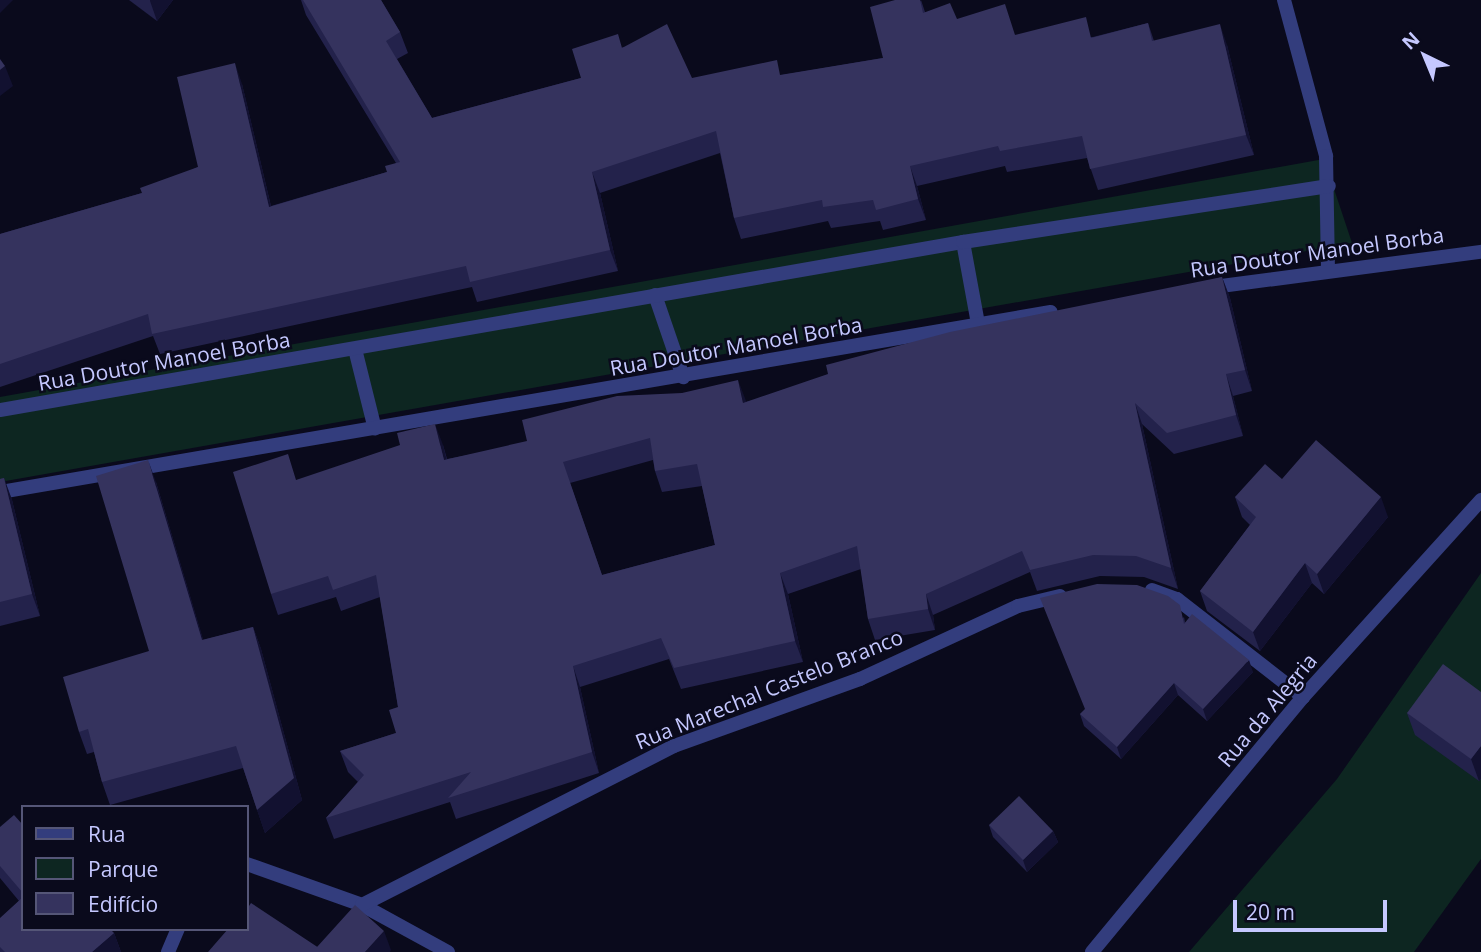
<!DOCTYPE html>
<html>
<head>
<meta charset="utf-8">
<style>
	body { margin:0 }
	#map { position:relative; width:1481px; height:952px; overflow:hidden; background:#0a0a1c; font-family:"Open Sans",sans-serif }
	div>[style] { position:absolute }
	.green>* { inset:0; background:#0d2621 }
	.minor>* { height:14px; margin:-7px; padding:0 7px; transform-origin:7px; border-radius:7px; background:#333d7d }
	.wall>* { inset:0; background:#23224b }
	.shaded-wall>* { inset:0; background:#121130 }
	.building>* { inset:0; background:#35335e }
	span { translate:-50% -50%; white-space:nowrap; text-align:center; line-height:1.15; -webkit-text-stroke:5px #0a0a1c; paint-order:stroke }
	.street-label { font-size:21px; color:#c5c8ff }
	.legend { position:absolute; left:21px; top:805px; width:228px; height:126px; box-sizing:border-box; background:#0a0a1c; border:2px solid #555677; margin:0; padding:9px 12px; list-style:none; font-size:21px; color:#c5c8ff }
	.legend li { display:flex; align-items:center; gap:14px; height:35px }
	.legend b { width:35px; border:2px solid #555677 }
	.north { position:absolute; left:1390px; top:21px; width:70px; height:70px; -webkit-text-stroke:5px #0a0a1c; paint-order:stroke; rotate:317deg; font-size:19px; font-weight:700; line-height:28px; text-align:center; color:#c5c8ff }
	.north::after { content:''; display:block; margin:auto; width:24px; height:32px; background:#c5c8ff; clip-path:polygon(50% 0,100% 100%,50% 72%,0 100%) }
	.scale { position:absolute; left:1233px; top:900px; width:154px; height:32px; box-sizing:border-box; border:4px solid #c5c8ff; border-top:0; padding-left:9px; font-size:21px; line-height:24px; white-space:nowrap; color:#c5c8ff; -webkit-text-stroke:5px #0a0a1c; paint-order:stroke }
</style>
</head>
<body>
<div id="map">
	<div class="green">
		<i style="clip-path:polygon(1324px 159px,1352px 243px,0 482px,0 397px)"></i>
		<i style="clip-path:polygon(1481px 573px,1481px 859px,1414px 952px,1189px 952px,1337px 779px)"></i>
	</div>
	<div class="minor">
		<i style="left:1284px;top:0;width:162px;rotate:74.9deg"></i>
		<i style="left:1326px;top:156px;width:113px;rotate:89deg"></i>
		<i style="left:963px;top:242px;width:83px;rotate:79.6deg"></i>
		<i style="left:1206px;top:288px;width:277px;rotate:-7.5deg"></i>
		<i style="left:655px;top:295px;width:87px;rotate:71.1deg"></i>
		<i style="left:355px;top:349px;width:82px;rotate:76deg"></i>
		<i style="left:0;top:410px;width:978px;rotate:-9.9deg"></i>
		<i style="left:963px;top:242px;width:370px;rotate:-8.7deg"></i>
		<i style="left:0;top:492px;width:1066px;rotate:-9.72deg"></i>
		<i style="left:1152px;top:590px;width:27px;rotate:20deg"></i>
		<i style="left:1177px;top:599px;width:160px;rotate:37.9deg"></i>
		<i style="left:247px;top:864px;width:122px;rotate:19.6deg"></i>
		<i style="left:362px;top:905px;width:98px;rotate:28.7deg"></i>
		<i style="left:362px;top:905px;width:350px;rotate:-27deg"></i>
		<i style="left:674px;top:746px;width:198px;rotate:-19.8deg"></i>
		<i style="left:860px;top:679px;width:174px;rotate:-24.8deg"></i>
		<i style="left:1018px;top:606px;width:43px;rotate:-13.4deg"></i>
		<i style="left:168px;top:952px;width:25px;rotate:-67deg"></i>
		<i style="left:1092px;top:952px;width:331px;rotate:-50.4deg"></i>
		<i style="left:1303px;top:697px;width:266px;rotate:-47.9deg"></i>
	</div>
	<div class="wall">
		<i style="clip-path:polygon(129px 0,173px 0,157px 21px)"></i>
		<i style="clip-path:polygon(301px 0,381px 0,400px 32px,408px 53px,397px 59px,432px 118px,581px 78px,623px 47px,692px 78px,782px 75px,883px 58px,921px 0,925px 12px,957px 19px,1016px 35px,1093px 37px,1148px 23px,1154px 41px,1227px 45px,1254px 155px,1098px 190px,1087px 158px,1007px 172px,1005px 166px,917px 186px,926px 220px,883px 230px,880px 221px,831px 228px,828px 221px,741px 239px,734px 218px,720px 153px,600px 193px,618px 271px,477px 302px,472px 287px,160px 354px,153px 336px,0 387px,0 234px,142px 193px,198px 167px,242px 84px,271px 206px,387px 172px,396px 163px,306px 15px)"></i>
		<i style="clip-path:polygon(evenodd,1222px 277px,1230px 298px,1252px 391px,1233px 396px,1243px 436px,1174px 454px,1142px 424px,1178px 589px,1144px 577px,1100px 576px,1037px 591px,1030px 572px,933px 615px,935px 630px,875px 640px,868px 619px,861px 569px,788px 594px,803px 662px,681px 689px,669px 659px,580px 687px,599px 773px,456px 819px,450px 802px,334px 839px,326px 818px,358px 782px,348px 772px,340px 751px,396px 733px,398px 707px,380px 597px,341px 611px,336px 597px,278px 615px,271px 594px,297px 480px,443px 445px,447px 459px,746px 402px,1222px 277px,653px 460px,655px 471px,662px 492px,702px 486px,715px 545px,602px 575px,570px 483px,653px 460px)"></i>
		<i style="clip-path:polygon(4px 478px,12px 500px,40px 616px,0 626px,0 479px)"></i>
		<i style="clip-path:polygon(1282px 479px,1388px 517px,1324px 594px,1312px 583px,1260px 651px,1207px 611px,1200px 591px,1250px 525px,1242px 517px,1235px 497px)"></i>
		<i style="clip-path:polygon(156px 482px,203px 640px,253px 627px,261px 649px,302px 800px,265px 833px,243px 768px,110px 805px,102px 782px,94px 752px,87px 754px,79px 732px,149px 651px)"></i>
		<i style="clip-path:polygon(1184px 617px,1185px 622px,1253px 672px,1207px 721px,1178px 695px,1121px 759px,1084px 726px,1080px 714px)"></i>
		<i style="clip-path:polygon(1481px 692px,1481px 779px,1479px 781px,1415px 735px,1407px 713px)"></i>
		<i style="clip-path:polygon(23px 825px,23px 929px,114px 933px,121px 952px,0 952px,0 919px,19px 901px,0 878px,0 827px)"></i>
		<i style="clip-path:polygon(989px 825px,1053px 831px,1058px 842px,1027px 872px,993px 837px)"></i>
	</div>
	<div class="shaded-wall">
		<i style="clip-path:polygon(0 0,13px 0,0 13px)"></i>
		<i style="clip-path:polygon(150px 0,173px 0,157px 21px,150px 1px)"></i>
		<i style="clip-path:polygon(1220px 24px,1227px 45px,1254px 155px,1246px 135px)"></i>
		<i style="clip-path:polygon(235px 63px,242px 84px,276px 228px,269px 207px)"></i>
		<i style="clip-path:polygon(5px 66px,13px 86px,0 96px,0 70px)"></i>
		<i style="clip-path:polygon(910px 166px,917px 186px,926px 220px,918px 199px)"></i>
		<i style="clip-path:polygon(592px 172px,600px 193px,618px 271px,610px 250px)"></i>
		<i style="clip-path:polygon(1222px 277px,1230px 298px,1252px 391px,1245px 370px)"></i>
		<i style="clip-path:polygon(1226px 374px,1233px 396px,1243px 436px,1236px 415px)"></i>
		<i style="clip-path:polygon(738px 380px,746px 401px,751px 424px,743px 403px)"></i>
		<i style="clip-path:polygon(1135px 403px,1142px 424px,1178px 589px,1171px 568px)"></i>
		<i style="clip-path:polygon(435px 424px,443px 445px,452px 481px,444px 460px)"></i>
		<i style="clip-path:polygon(148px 460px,156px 482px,210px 662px,202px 640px)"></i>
		<i style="clip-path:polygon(4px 478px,12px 500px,40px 616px,32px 594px)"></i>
		<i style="clip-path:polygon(1381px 497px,1388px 517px,1324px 594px,1317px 574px)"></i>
		<i style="clip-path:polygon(1305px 563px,1312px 583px,1260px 651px,1253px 632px)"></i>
		<i style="clip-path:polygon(780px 573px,788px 594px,803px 662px,795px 641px)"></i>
		<i style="clip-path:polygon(926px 594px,933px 615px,935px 630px,928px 609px)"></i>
		<i style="clip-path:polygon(253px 627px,261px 649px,302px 800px,265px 833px,257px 810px)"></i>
		<i style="clip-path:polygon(1249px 660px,1253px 672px,1207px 721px,1203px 709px)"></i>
		<i style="clip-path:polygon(573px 666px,580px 687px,599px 773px,592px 752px)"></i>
		<i style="clip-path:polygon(1174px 683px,1178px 695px,1121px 759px,1117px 747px)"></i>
		<i style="clip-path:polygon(1481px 746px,1481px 779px,1479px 781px,1471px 759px)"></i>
		<i style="clip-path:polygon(1053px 831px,1058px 842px,1027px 872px,1023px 860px)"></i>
		<i style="clip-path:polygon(384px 931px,391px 950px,390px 952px,365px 952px)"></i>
		<i style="clip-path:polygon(114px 933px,121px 952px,92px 952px)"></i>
	</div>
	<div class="building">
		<i style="clip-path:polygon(303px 0,381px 0,400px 32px,386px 41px,432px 118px,581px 78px,572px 49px,618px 34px,622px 48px,667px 24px,692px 78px,777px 60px,780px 75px,883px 58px,870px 7px,895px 0,920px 0,923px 13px,950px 3px,957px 19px,1005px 4px,1015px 35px,1086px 17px,1091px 38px,1148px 23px,1152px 41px,1220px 24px,1246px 135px,1090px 169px,1082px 136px,1000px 151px,998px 146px,910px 166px,918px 199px,876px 210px,873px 200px,823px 207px,822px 200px,734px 218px,716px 131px,592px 172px,610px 250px,470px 282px,466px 266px,152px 334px,148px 314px,0 364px,0 234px,142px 193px,140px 188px,198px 167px,177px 77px,235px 63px,269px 207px,387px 172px,385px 166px,400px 162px)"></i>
		<i style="clip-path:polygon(0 59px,5px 66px,0 70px)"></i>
		<i style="clip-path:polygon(evenodd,1222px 277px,1245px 370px,1226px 374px,1236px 415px,1167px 433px,1135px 403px,1171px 568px,1136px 556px,1093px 555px,1030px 570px,1022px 551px,926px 594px,928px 609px,868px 619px,857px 546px,780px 573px,795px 641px,674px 668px,661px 638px,573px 666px,592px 752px,448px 798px,471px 772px,326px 818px,364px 775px,340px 751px,396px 733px,389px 710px,398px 707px,376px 575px,333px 590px,328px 576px,271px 594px,233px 472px,288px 454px,296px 480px,400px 445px,397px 433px,435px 424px,444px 460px,527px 441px,522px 420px,617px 396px,682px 393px,738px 380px,743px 403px,828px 374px,826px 365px,950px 332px,1222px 277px,650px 438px,655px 471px,697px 464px,715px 545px,602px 575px,563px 462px,650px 438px)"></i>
		<i style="clip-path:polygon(1316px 440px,1381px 497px,1317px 574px,1305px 563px,1253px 632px,1200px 591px,1256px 517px,1235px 497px,1265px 464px,1282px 479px)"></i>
		<i style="clip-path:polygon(148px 460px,202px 640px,253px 627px,294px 778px,257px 810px,236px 746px,102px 782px,88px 729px,79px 732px,63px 677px,149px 651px,96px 476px)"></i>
		<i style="clip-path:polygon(4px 478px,32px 594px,0 602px,0 479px)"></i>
		<i style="clip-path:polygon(1097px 584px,1137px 585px,1168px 596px,1180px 605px,1184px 624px,1192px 614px,1249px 660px,1203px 709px,1174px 683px,1117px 747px,1080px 714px,1085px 709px,1040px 598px)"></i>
		<i style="clip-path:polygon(1443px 664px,1481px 692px,1481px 746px,1471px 759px,1407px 713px)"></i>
		<i style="clip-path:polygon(1019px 796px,1053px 831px,1023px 860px,989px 825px)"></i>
		<i style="clip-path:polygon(14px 815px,23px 825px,23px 893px,0 866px,0 827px)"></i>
		<i style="clip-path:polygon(23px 897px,23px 929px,110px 929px,114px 933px,92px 952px,5px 952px,0 947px,0 918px)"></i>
		<i style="clip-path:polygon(251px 903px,322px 950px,317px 947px,355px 905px,384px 931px,365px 952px,208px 952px,228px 929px,247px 929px,247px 909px)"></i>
	</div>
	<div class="street-label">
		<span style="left:1317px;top:252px;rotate:-8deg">Rua Doutor Manoel Borba</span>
		<span style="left:736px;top:346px;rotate:-10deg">Rua Doutor Manoel Borba</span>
		<span style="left:164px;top:361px;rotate:-10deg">Rua Doutor Manoel Borba</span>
		<span style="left:769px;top:689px;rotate:-22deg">Rua Marechal Castelo Branco</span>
		<span style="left:1267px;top:710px;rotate:-50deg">Rua da Alegria</span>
	</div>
	<ul class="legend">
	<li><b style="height:9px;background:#333d7d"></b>Rua</li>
	<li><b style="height:19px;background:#0d2621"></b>Parque</li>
	<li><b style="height:19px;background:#35335e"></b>Edifício</li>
	</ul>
	<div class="north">N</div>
	<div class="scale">20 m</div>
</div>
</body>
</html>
